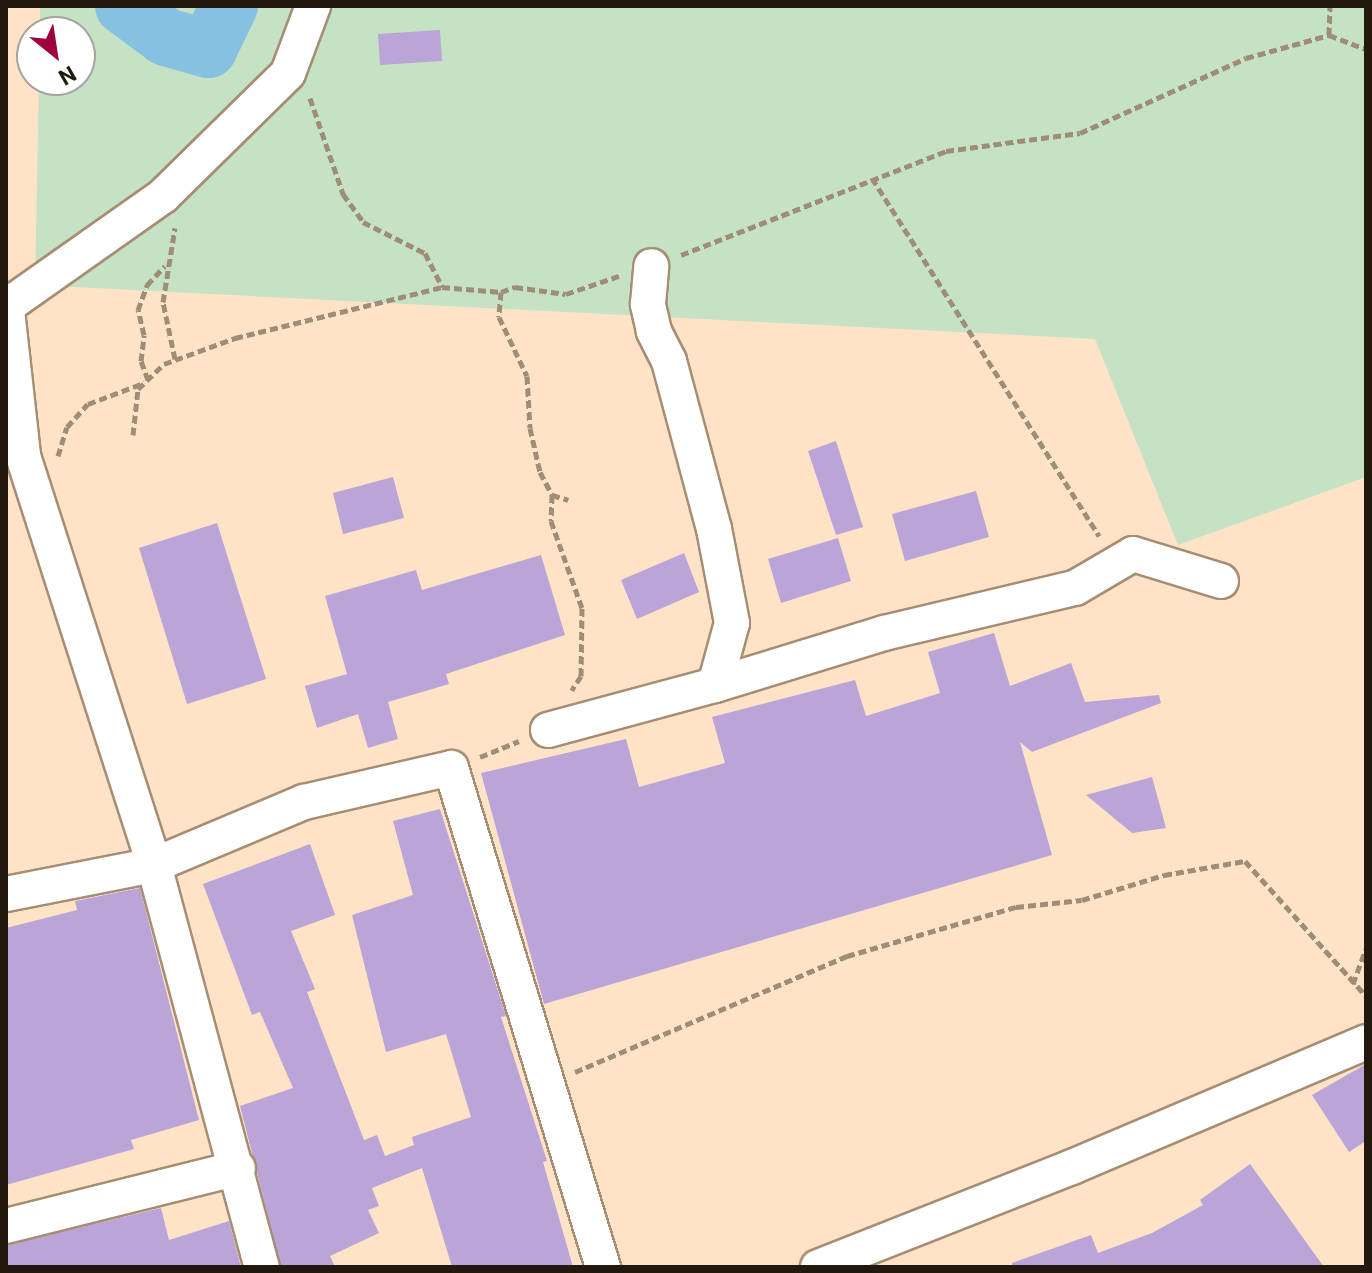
<!DOCTYPE html>
<html>
<head>
<meta charset="utf-8">
<style>
	body { margin:0 }
	#map { position:relative; width:1372px; height:1273px; overflow:hidden; background:#ffe3c7; font-family:Roboto,sans-serif }
	div>[style] { position:absolute }
	.green>* { inset:0; background:#c5e2c4 }
	.river>* { height:58px; margin:-29px; padding:0 29px; transform-origin:29px; border-radius:29px; background:#86c1e1 }
	.building>* { inset:0; background:#bba4d7 }
	.path>* { height:5px; margin-top:-2.5px; transform-origin:0; background:repeating-linear-gradient(90deg,#a08d78 0 8px,transparent 0 12px) }
	.roads { filter:drop-shadow(2px 0 #a68d73) drop-shadow(-2px 0 #a68d73) drop-shadow(0 2px #a68d73) drop-shadow(0 -2px #a68d73) }
	.minor>* { height:34px; margin:-17px; padding:0 17px; transform-origin:17px; border-radius:17px; background:#fff }
	span { translate:-50% -50%; white-space:nowrap; text-align:center; line-height:1.15; -webkit-text-stroke:6px #fff; paint-order:stroke }
	.frame { position:absolute; inset:0; border:8px solid #21180e; pointer-events:none }
	.north { position:absolute; left:16px; top:16px; width:80px; height:80px; box-sizing:border-box; background:#fff; border:2px solid #a6a39f; border-radius:50%; rotate:150deg; font-size:22px; font-weight:700; line-height:32px; text-align:center; color:#21180e }
	.north::after { content:''; display:block; margin:auto; width:28px; height:36px; background:#a0003e; clip-path:polygon(50% 0,100% 100%,50% 72%,0 100%) }
</style>
</head>
<body>
<div id="map">
	<div class="green">
		<i style="clip-path:polygon(40px 6px,1366px 6px,1366px 477px,1178px 545px,1095px 339px,35px 285px,39px 80px,80px 80px,80px 32px,40px 32px)"></i>
	</div>
	<div class="river">
		<i style="left:124px;top:6px;width:52px;rotate:36.4deg"></i>
		<i style="left:166px;top:37px;width:44px;rotate:15.9deg"></i>
		<i style="left:208px;top:49px;width:48px;rotate:-64deg"></i>
	</div>
	<div class="building">
		<i style="clip-path:polygon(440px 30px,442px 61px,380px 65px,378px 34px)"></i>
		<i style="clip-path:polygon(836px 441px,863px 527px,836px 535px,808px 451px)"></i>
		<i style="clip-path:polygon(393px 477px,404px 518px,343px 534px,333px 493px)"></i>
		<i style="clip-path:polygon(976px 491px,989px 537px,905px 561px,892px 514px)"></i>
		<i style="clip-path:polygon(217px 523px,266px 679px,187px 704px,139px 548px)"></i>
		<i style="clip-path:polygon(838px 538px,851px 581px,781px 603px,768px 559px)"></i>
		<i style="clip-path:polygon(684px 553px,699px 592px,637px 619px,621px 580px)"></i>
		<i style="clip-path:polygon(541px 555px,565px 635px,446px 674px,449px 684px,388px 702px,398px 739px,368px 748px,358px 714px,317px 728px,305px 686px,347px 674px,325px 596px,416px 570px,422px 590px)"></i>
		<i style="clip-path:polygon(994px 633px,1010px 686px,1071px 663px,1085px 702px,1159px 695px,1161px 703px,1032px 752px,1020px 742px,1052px 855px,544px 1004px,481px 773px,626px 739px,639px 787px,725px 763px,712px 717px,855px 680px,866px 716px,940px 693px,928px 652px)"></i>
		<i style="clip-path:polygon(1152px 777px,1166px 828px,1132px 833px,1086px 795px)"></i>
		<i style="clip-path:polygon(440px 809px,506px 1016px,501px 1017px,547px 1161px,543px 1162px,573px 1267px,452px 1267px,422px 1168px,372px 1188px,379px 1206px,368px 1210px,379px 1233px,330px 1256px,335px 1267px,281px 1267px,240px 1106px,293px 1088px,260px 1012px,252px 1015px,203px 884px,310px 844px,335px 915px,291px 931px,315px 989px,307px 992px,364px 1140px,377px 1135px,385px 1156px,414px 1145px,412px 1137px,471px 1117px,446px 1034px,386px 1052px,352px 915px,413px 895px,393px 821px)"></i>
		<i style="clip-path:polygon(140px 888px,199px 1120px,131px 1140px,134px 1149px,6px 1185px,6px 928px,77px 910px,75px 901px)"></i>
		<i style="clip-path:polygon(1366px 1064px,1366px 1141px,1349px 1152px,1312px 1095px)"></i>
		<i style="clip-path:polygon(1250px 1164px,1324px 1267px,1012px 1267px,1012px 1263px,1091px 1235px,1098px 1253px,1152px 1233px,1203px 1205px,1200px 1200px)"></i>
		<i style="clip-path:polygon(161px 1208px,169px 1240px,229px 1221px,241px 1267px,6px 1267px,6px 1245px)"></i>
	</div>
	<div class="path">
		<i style="left:1329px;top:35px;width:29px;rotate:-88deg"></i>
		<i style="left:310px;top:98px;width:102px;rotate:71deg"></i>
		<i style="left:343px;top:194px;width:34px;rotate:54deg"></i>
		<i style="left:363px;top:222px;width:69px;rotate:26.6deg"></i>
		<i style="left:425px;top:253px;width:38px;rotate:63deg"></i>
		<i style="left:442px;top:287px;width:59px;rotate:4.8deg"></i>
		<i style="left:501px;top:292px;width:15px;rotate:-20deg"></i>
		<i style="left:515px;top:287px;width:51px;rotate:7.8deg"></i>
		<i style="left:566px;top:294px;width:56px;rotate:-18.8deg"></i>
		<i style="left:872px;top:178px;width:424px;rotate:57.6deg"></i>
		<i style="left:681px;top:255px;width:285px;rotate:-21.4deg"></i>
		<i style="left:946px;top:151px;width:135px;rotate:-7.7deg"></i>
		<i style="left:1080px;top:133px;width:182px;rotate:-24.3deg"></i>
		<i style="left:1246px;top:58px;width:86px;rotate:-15.5deg"></i>
		<i style="left:1329px;top:35px;width:40px;rotate:21deg"></i>
		<i style="left:501px;top:292px;width:25px;rotate:95deg"></i>
		<i style="left:499px;top:317px;width:65px;rotate:64.6deg"></i>
		<i style="left:527px;top:376px;width:52px;rotate:86.7deg"></i>
		<i style="left:530px;top:428px;width:45px;rotate:77.2deg"></i>
		<i style="left:540px;top:472px;width:26px;rotate:62deg"></i>
		<i style="left:552px;top:495px;width:17px;rotate:17deg"></i>
		<i style="left:175px;top:359px;width:58px;rotate:-101.9deg"></i>
		<i style="left:163px;top:302px;width:75px;rotate:-80.8deg"></i>
		<i style="left:148px;top:380px;width:20px;rotate:-110deg"></i>
		<i style="left:141px;top:361px;width:26px;rotate:-83deg"></i>
		<i style="left:144px;top:335px;width:26px;rotate:-103deg"></i>
		<i style="left:138px;top:310px;width:27px;rotate:-70deg"></i>
		<i style="left:147px;top:285px;width:26px;rotate:-47deg"></i>
		<i style="left:133px;top:435px;width:46px;rotate:-83.8deg"></i>
		<i style="left:138px;top:389px;width:36px;rotate:-44deg"></i>
		<i style="left:164px;top:364px;width:76px;rotate:-20.1deg"></i>
		<i style="left:235px;top:338px;width:213px;rotate:-13.8deg"></i>
		<i style="left:58px;top:456px;width:30px;rotate:-73deg"></i>
		<i style="left:67px;top:427px;width:31px;rotate:-48deg"></i>
		<i style="left:88px;top:404px;width:60px;rotate:-20.6deg"></i>
		<i style="left:552px;top:495px;width:26px;rotate:92deg"></i>
		<i style="left:551px;top:521px;width:92px;rotate:70.4deg"></i>
		<i style="left:582px;top:608px;width:68px;rotate:90.8deg"></i>
		<i style="left:581px;top:676px;width:17px;rotate:123deg"></i>
		<i style="left:480px;top:757px;width:42px;rotate:-22.3deg"></i>
		<i style="left:1353px;top:984px;width:37px;rotate:-70deg"></i>
		<i style="left:575px;top:1072px;width:296px;rotate:-23.1deg"></i>
		<i style="left:847px;top:956px;width:176px;rotate:-16.2deg"></i>
		<i style="left:1016px;top:907px;width:66px;rotate:-6.1deg"></i>
		<i style="left:1082px;top:900px;width:86px;rotate:-17deg"></i>
		<i style="left:1164px;top:875px;width:82px;rotate:-9.8deg"></i>
		<i style="left:1245px;top:861px;width:181px;rotate:48.1deg"></i>
	</div>
	<div class="roads">
		<div class="minor">
			<i style="left:6px;top:301px;width:156px;rotate:83.7deg"></i>
			<i style="left:23px;top:456px;width:429px;rotate:72.2deg"></i>
			<i style="left:154px;top:865px;width:416px;rotate:75deg"></i>
			<i style="left:7px;top:306px;width:191px;rotate:-35.2deg"></i>
			<i style="left:163px;top:196px;width:175px;rotate:-44.5deg"></i>
			<i style="left:288px;top:73px;width:72px;rotate:-69.5deg"></i>
			<i style="left:715px;top:685px;width:177px;rotate:-17.1deg"></i>
			<i style="left:884px;top:633px;width:196px;rotate:-13.3deg"></i>
			<i style="left:1075px;top:588px;width:67px;rotate:-30.4deg"></i>
			<i style="left:1133px;top:554px;width:92px;rotate:17.1deg"></i>
			<i style="left:548px;top:730px;width:173px;rotate:-15.1deg"></i>
			<i style="left:715px;top:685px;width:64px;rotate:-74.7deg"></i>
			<i style="left:732px;top:623px;width:96px;rotate:-100.8deg"></i>
			<i style="left:714px;top:529px;width:174px;rotate:-105deg"></i>
			<i style="left:669px;top:361px;width:34px;rotate:-117deg"></i>
			<i style="left:654px;top:331px;width:28px;rotate:-103deg"></i>
			<i style="left:648px;top:304px;width:38px;rotate:-85deg"></i>
			<i style="left:6px;top:894px;width:151px;rotate:-11.1deg"></i>
			<i style="left:154px;top:865px;width:163px;rotate:-22.8deg"></i>
			<i style="left:304px;top:802px;width:151px;rotate:-13deg"></i>
			<i style="left:451px;top:768px;width:522px;rotate:73.06deg"></i>
			<i style="left:6px;top:1226px;width:239px;rotate:-14deg"></i>
			<i style="left:818px;top:1267px;width:273px;rotate:-21.5deg"></i>
			<i style="left:1072px;top:1167px;width:319px;rotate:-23deg"></i>
		</div>
	</div>
	<div class="frame"></div>
	<div class="north">N</div>
</div>
</body>
</html>
